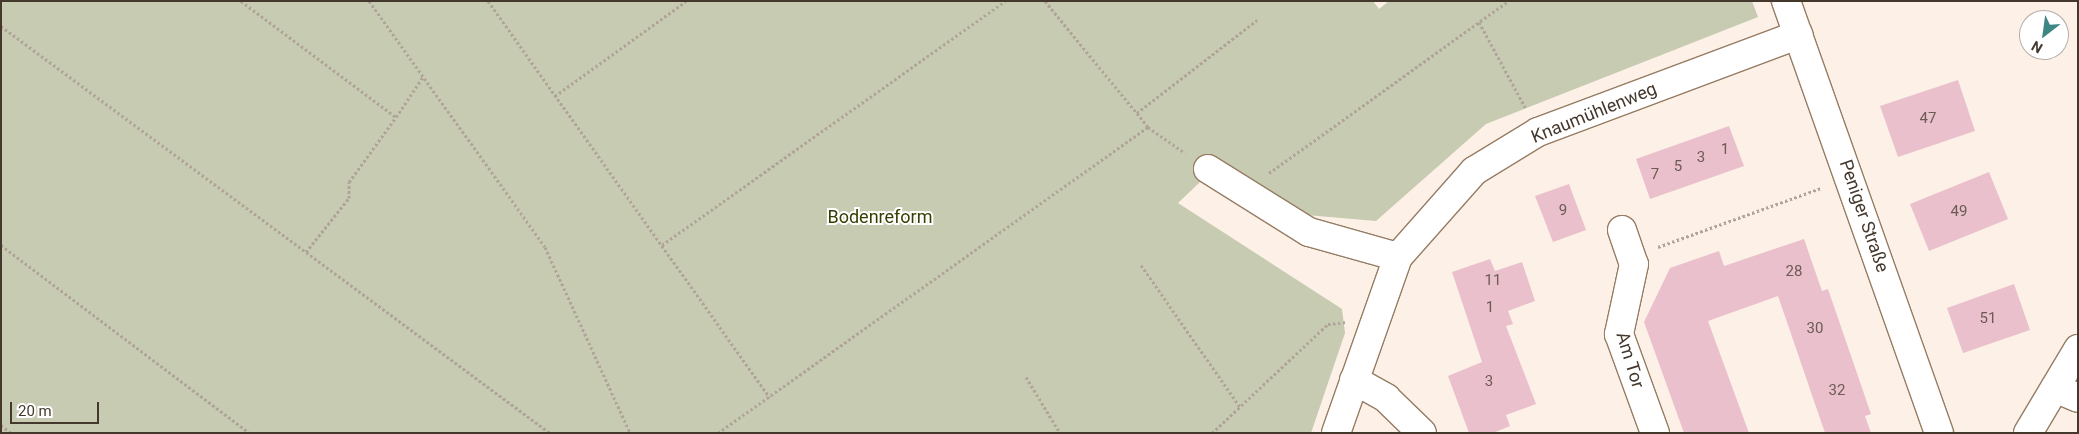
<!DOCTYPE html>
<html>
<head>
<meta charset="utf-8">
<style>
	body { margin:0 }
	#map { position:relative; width:2079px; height:434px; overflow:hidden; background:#fdf0e6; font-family:Roboto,sans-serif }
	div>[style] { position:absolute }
	.green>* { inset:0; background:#c6cbb2 }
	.building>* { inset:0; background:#e9c0cc }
	.path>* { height:3px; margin-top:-1.5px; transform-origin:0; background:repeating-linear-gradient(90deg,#b0a399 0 2.5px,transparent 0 5px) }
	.roads { filter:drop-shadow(1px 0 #967c63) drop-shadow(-1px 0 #967c63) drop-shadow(0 1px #967c63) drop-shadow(0 -1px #967c63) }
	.street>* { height:28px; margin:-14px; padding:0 14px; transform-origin:14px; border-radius:14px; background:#fff }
	.secondary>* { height:28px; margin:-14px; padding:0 14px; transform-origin:14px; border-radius:14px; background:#fff }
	span { translate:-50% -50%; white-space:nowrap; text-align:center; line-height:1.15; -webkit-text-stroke:4px #fff; paint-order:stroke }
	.number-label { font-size:15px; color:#6d5a55 }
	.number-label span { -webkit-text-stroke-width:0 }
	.street-label { font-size:18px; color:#44382d }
	.park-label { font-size:18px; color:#373e00 }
	.frame { position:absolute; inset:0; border:2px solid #44382d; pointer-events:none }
	.north { position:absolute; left:2019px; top:10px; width:50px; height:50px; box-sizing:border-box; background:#fff; border:1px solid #b4afab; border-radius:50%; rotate:210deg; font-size:14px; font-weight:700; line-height:20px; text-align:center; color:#44382d }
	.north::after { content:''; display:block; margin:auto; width:18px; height:22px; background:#3e8684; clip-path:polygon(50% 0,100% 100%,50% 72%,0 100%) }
	.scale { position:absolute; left:10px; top:402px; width:89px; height:22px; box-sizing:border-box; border:2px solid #44382d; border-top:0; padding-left:6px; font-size:15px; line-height:18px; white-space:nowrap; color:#44382d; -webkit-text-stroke:4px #fff; paint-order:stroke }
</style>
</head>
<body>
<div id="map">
	<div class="green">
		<i style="clip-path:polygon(1px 1px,1373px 1px,1379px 9px,1389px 1px,1752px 1px,1758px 17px,1486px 124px,1376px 221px,1306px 215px,1220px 163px,1178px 203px,1342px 309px,1345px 333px,1311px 433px,1px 433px)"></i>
	</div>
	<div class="building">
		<i style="clip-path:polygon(1958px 80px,1975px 131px,1898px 157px,1880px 106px)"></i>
		<i style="clip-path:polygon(1729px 126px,1744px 166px,1650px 199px,1636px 159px)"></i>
		<i style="clip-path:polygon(1989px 172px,2008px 219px,1929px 251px,1910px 204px)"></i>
		<i style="clip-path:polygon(1569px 184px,1586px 230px,1553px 242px,1535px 196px)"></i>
		<i style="clip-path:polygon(1804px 239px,1822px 291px,1828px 289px,1871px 414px,1865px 416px,1871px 433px,1825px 433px,1778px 296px,1708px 321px,1749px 433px,1684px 433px,1644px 322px,1670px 268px,1719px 251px,1724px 266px)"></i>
		<i style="clip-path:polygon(1490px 259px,1495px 271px,1522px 262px,1535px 301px,1508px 311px,1513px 324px,1506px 326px,1536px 404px,1506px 415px,1510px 426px,1493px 433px,1469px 433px,1448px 376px,1482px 362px,1452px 272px)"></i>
		<i style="clip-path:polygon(2014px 284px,2030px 330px,1963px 353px,1947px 308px)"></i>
	</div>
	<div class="path">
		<i style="left:241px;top:1px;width:194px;rotate:36.8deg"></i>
		<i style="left:396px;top:117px;width:48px;rotate:-56deg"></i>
		<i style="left:369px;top:1px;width:302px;rotate:54.4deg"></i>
		<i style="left:545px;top:247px;width:205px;rotate:65.4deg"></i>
		<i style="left:488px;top:1px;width:486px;rotate:54.6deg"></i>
		<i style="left:1045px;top:1px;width:163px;rotate:50.7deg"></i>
		<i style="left:1148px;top:127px;width:45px;rotate:35.1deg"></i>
		<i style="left:1479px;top:22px;width:97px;rotate:61.6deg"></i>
		<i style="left:1px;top:26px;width:683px;rotate:36.55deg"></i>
		<i style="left:555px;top:96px;width:162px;rotate:-35.9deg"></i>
		<i style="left:1137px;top:113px;width:152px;rotate:-37.8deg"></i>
		<i style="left:1269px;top:173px;width:294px;rotate:-35.7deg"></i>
		<i style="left:1px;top:245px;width:312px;rotate:37.1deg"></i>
		<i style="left:662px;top:245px;width:421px;rotate:-35.4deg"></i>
		<i style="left:1658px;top:247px;width:173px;rotate:-19.9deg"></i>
		<i style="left:306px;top:252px;width:69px;rotate:-51.5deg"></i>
		<i style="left:349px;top:198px;width:16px;rotate:-90deg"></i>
		<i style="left:349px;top:182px;width:80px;rotate:-54.1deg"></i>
		<i style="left:1141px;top:265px;width:173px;rotate:55.1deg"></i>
		<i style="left:1026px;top:377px;width:66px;rotate:58.7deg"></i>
		<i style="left:1px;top:425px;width:13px;rotate:39deg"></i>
		<i style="left:718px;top:433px;width:528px;rotate:-35.44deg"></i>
		<i style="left:1212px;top:433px;width:159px;rotate:-43.2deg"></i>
		<i style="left:1328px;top:324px;width:18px;rotate:-6deg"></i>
	</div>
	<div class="roads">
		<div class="street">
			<i style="left:1208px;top:169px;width:119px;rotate:32deg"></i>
			<i style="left:1309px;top:232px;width:92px;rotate:15.7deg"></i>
			<i style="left:1622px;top:230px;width:36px;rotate:71deg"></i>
			<i style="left:1634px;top:264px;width:72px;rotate:102.1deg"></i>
			<i style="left:1619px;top:334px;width:105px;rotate:70deg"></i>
			<i style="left:1354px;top:380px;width:37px;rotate:29deg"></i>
			<i style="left:1386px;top:398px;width:50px;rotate:44.2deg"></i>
			<i style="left:2055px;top:388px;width:25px;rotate:23deg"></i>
			<i style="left:1336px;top:433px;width:187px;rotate:-70.6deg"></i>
			<i style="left:1398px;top:257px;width:115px;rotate:-48.5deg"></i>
			<i style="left:1474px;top:171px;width:75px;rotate:-31.4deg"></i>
			<i style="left:1538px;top:132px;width:278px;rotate:-20.5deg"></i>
			<i style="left:2028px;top:433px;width:98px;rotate:-59.2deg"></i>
		</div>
		<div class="secondary">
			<i style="left:1786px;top:1px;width:458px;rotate:70.5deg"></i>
		</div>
	</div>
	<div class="number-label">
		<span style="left:1928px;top:119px">47</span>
		<span style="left:1725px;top:150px">1</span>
		<span style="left:1701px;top:158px">3</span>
		<span style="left:1678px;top:167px">5</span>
		<span style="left:1655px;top:175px">7</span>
		<span style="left:1563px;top:211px">9</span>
		<span style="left:1959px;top:212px">49</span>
		<span style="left:1794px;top:272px">28</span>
		<span style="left:1493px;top:281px">11</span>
		<span style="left:1490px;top:308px">1</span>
		<span style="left:1988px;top:319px">51</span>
		<span style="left:1815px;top:329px">30</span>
		<span style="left:1489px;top:382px">3</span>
		<span style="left:1837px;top:391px">32</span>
	</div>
	<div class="street-label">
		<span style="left:1594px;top:113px;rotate:-22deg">Knaumühlenweg</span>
		<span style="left:1864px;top:216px;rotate:71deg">Peniger Straße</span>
		<span style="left:1630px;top:360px;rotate:73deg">Am Tor</span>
	</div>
	<div class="park-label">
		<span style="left:880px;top:217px">Bodenreform</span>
	</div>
	<div class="frame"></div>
	<div class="north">N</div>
	<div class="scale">20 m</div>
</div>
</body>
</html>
